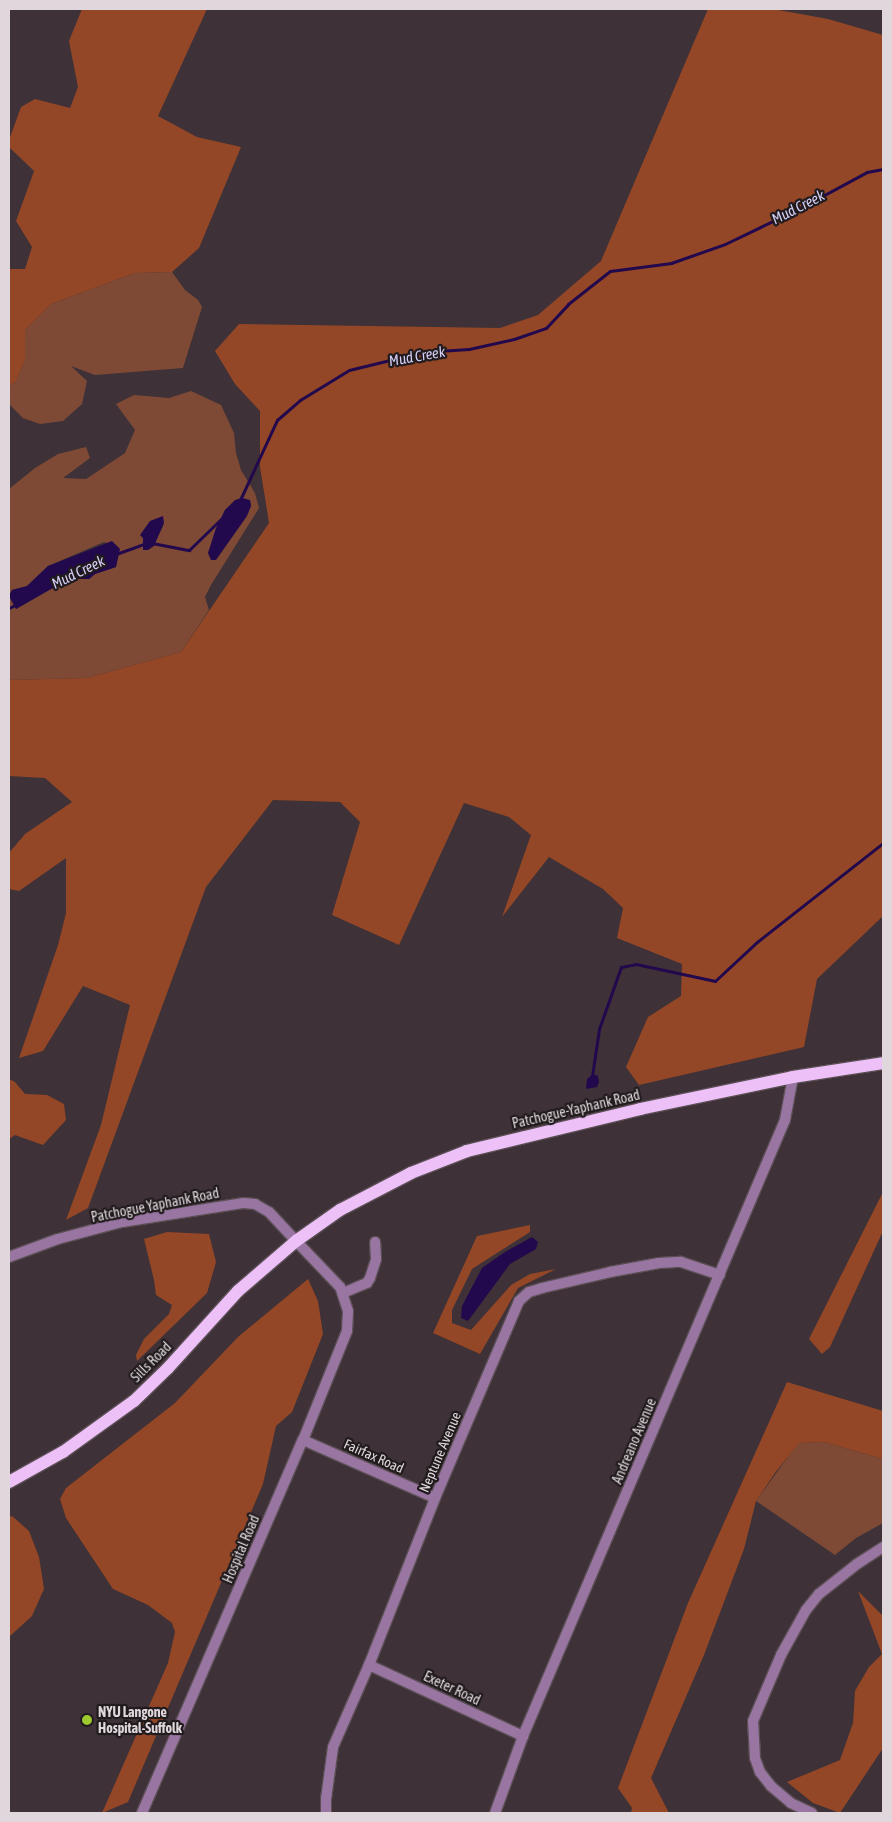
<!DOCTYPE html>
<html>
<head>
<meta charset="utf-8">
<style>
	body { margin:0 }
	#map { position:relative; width:892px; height:1822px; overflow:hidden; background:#3e3137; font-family:"Asap Condensed",sans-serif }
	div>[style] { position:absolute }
	.green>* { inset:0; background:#7e4a35 }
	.forest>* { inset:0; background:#944726 }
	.water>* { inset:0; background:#22094d }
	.stream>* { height:3px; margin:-1.5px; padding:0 1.5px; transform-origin:1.5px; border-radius:1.5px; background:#22094d }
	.roads { filter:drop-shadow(1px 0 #5b4f55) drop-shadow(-1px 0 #5b4f55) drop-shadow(0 1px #5b4f55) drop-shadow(0 -1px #5b4f55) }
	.minor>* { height:10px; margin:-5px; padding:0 5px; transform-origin:5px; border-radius:5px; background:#9975a2 }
	.tertiary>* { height:10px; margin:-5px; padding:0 5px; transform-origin:5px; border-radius:5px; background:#9975a2 }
	.primary>* { height:12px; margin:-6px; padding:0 6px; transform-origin:6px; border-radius:6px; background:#edc1f7 }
	.dots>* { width:14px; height:14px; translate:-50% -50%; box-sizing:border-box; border:2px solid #211b1e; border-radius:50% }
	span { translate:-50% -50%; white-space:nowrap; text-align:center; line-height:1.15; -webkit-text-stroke:4.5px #211b1e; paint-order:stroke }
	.street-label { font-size:14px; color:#dfd7db }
	.poi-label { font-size:14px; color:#dfd7db; font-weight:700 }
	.left { translate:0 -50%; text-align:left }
	.water-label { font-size:15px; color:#d4cef7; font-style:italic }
	.frame { position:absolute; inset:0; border:10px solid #dfd7db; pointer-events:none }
</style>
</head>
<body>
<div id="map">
	<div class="green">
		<i style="clip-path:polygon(172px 272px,185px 290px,198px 300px,202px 307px,183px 368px,95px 375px,71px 366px,87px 381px,82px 404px,63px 421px,40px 424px,23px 418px,9px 404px,9px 385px,15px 383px,25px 360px,25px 330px,51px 304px,135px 273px)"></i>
		<i style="clip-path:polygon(evenodd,191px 391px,221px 405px,234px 433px,236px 453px,241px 470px,255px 493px,259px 508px,211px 585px,205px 597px,209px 610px,181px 652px,87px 678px,9px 680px,9px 596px,16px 609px,51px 589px,78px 579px,89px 579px,95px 574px,116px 567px,119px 549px,104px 542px,48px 566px,27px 586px,12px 590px,9px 595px,9px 489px,35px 468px,58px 454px,86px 447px,90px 458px,63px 478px,86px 479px,125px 453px,135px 430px,116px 404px,134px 395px,169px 398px,191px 391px,242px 498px,250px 501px,251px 506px,213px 538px,225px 510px,242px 498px,191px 391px,164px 524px,160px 532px,143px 550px,143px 538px,164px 524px)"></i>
		<i style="clip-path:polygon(824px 1442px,883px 1459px,883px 1523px,856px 1538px,835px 1555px,756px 1501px,798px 1443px)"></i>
	</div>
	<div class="forest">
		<i style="clip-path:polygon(82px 9px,207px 9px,158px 116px,197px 137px,241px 147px,199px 248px,172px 272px,135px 273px,51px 304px,25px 330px,25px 360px,15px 383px,9px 385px,9px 269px,25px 269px,32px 247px,16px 221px,34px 171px,9px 147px,9px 140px,21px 107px,35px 99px,70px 108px,78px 87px,69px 41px)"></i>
		<i style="clip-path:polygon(708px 9px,773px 9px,828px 19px,883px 35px,883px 916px,817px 979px,804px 1047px,639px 1085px,626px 1067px,648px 1017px,681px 996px,682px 964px,617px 938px,623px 908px,603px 889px,549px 857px,502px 917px,531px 835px,509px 817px,464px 803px,399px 945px,332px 915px,360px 822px,340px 802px,273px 800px,206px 887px,88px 1208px,66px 1220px,101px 1125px,130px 1005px,83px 986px,43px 1051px,19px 1058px,58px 945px,66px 913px,66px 858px,19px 891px,9px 889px,9px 853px,25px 834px,72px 802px,45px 778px,9px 776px,9px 680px,87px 678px,181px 652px,269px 523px,260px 467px,260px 411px,235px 384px,215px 351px,239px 324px,500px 328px,538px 315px,601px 261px)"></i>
		<i style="clip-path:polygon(9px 1079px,15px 1082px,25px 1094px,47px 1095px,64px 1104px,66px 1120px,43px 1145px,15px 1135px,9px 1139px)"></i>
		<i style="clip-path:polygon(883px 1192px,883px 1231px,830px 1347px,822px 1354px,809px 1339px)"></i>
		<i style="clip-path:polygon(530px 1225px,530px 1232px,472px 1269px,452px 1310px,452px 1323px,471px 1330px,511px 1285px,530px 1274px,556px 1269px,518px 1288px,480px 1354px,433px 1333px,477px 1236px)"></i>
		<i style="clip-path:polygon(167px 1232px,209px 1234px,216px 1262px,207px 1293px,137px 1361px,136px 1355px,144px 1339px,169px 1314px,172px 1305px,156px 1295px,154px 1280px,144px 1239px)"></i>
		<i style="clip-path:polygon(308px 1279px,318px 1301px,323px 1334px,292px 1412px,276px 1426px,263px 1484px,128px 1802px,102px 1813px,168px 1663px,175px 1632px,172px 1623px,148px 1605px,113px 1589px,66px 1518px,60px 1499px,66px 1488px,175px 1403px,238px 1337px)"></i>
		<i style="clip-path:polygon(787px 1382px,883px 1411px,883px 1459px,824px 1442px,799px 1443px,775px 1473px,756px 1501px,744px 1549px,704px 1655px,651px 1778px,669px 1813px,631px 1813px,632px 1808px,618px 1788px,688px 1603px)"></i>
		<i style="clip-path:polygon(12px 1516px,29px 1531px,39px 1557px,44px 1589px,32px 1616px,9px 1637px,9px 1517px)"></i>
		<i style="clip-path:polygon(858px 1591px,883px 1616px,883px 1748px,840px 1813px,813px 1803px,787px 1782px,840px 1760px,853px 1723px,855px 1691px,869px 1667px,882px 1654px)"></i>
	</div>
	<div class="water">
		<i style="clip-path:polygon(242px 498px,250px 500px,251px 506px,247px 516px,216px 560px,211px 560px,208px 553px,216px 528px,225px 510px,235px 500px)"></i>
		<i style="clip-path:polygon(163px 516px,164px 523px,154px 546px,148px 550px,143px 550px,143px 538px,140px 535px,150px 521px)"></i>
		<i style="clip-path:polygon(112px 541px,120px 549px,116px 567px,95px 574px,89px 579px,78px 579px,51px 589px,16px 609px,9px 596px,12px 590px,27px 586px,48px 566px)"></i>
		<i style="clip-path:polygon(593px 1074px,598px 1076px,599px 1082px,597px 1087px,586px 1089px,587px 1079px)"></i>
		<i style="clip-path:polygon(532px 1237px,538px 1242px,536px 1249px,510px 1264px,468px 1321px,461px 1318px,462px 1306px,482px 1268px,505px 1252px)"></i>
	</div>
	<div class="stream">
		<i style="left:240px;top:500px;width:88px;rotate:-65.2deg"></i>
		<i style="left:277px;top:420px;width:30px;rotate:-41deg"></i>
		<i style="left:300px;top:400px;width:57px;rotate:-31.5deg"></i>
		<i style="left:349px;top:370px;width:76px;rotate:-13.7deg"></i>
		<i style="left:423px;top:352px;width:46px;rotate:-3.7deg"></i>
		<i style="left:469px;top:349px;width:46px;rotate:-12.5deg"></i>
		<i style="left:514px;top:339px;width:34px;rotate:-19deg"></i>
		<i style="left:546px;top:328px;width:33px;rotate:-47deg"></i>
		<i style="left:568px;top:304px;width:53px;rotate:-38.2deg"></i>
		<i style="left:610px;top:271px;width:62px;rotate:-7.5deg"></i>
		<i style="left:671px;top:263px;width:57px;rotate:-19.4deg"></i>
		<i style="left:725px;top:244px;width:85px;rotate:-25.7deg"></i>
		<i style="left:802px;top:207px;width:74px;rotate:-28.3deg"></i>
		<i style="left:867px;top:172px;width:16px;rotate:-11deg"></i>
		<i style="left:152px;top:543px;width:38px;rotate:11deg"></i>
		<i style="left:189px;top:550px;width:47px;rotate:-44.1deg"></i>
		<i style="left:116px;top:554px;width:32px;rotate:-20deg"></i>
		<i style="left:9px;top:608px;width:9px;rotate:-27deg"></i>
		<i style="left:592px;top:1076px;width:48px;rotate:-81.5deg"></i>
		<i style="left:599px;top:1029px;width:66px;rotate:-70.5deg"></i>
		<i style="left:621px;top:967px;width:15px;rotate:-11deg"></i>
		<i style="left:636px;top:964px;width:81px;rotate:12.1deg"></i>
		<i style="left:715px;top:981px;width:57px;rotate:-42.9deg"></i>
		<i style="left:757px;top:942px;width:160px;rotate:-38.2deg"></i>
	</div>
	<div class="roads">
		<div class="minor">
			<i style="left:9px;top:1257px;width:52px;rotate:-20.2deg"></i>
			<i style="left:58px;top:1239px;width:66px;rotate:-14.9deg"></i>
			<i style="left:122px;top:1222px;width:122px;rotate:-8.9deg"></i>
			<i style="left:243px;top:1203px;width:12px;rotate:5deg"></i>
			<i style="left:255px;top:1204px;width:16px;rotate:30deg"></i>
			<i style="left:269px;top:1212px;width:40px;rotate:47deg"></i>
			<i style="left:343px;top:1293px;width:26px;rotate:-23deg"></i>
			<i style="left:367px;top:1283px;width:6px;rotate:-59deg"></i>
			<i style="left:370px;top:1278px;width:20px;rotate:-72deg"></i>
			<i style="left:376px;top:1259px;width:17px;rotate:-93deg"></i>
			<i style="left:303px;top:1440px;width:144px;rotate:23.7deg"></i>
			<i style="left:369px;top:1665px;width:170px;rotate:24.8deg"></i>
			<i style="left:326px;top:1813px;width:14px;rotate:-90deg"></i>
			<i style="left:326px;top:1799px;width:52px;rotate:-82.3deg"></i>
			<i style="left:333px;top:1747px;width:90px;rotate:-66.3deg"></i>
			<i style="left:369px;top:1665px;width:180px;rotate:-68.4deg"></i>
			<i style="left:435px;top:1498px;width:214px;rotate:-66.9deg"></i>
			<i style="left:519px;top:1301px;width:13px;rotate:-42deg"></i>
			<i style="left:529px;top:1292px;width:14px;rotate:-17deg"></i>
			<i style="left:542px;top:1288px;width:70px;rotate:-13.2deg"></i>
			<i style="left:610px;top:1272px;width:50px;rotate:-10.4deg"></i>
			<i style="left:659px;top:1263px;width:22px;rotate:-3deg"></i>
			<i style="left:681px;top:1262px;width:41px;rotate:18.4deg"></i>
			<i style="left:495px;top:1813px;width:82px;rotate:-70deg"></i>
			<i style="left:523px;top:1736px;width:669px;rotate:-66.96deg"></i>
			<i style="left:785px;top:1120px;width:44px;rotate:-79.5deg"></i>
			<i style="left:812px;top:1813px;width:23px;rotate:-155deg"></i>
			<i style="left:791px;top:1803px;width:26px;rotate:-140deg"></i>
			<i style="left:771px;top:1786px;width:18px;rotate:-128deg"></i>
			<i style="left:760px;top:1772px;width:15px;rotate:-110deg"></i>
			<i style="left:755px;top:1758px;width:37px;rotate:-93deg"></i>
			<i style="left:753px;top:1721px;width:72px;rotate:-67deg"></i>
			<i style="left:781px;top:1655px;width:51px;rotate:-60.9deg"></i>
			<i style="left:806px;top:1610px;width:21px;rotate:-51deg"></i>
			<i style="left:819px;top:1594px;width:48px;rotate:-38.3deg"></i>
			<i style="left:857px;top:1564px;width:31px;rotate:-33deg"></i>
		</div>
		<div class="tertiary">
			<i style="left:142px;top:1813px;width:406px;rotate:-66.7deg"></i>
			<i style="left:303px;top:1440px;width:118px;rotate:-68deg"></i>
			<i style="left:347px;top:1331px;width:20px;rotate:-87deg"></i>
			<i style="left:348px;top:1311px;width:25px;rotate:-108deg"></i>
			<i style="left:340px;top:1287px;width:64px;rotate:-133.7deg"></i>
		</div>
		<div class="primary">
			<i style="left:9px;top:1482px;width:62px;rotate:-29.1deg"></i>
			<i style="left:63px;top:1452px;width:87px;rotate:-35.7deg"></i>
			<i style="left:134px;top:1401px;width:47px;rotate:-44.1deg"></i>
			<i style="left:168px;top:1368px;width:104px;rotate:-47.7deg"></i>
			<i style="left:238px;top:1291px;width:77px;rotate:-40.8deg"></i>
			<i style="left:296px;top:1241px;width:54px;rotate:-35.2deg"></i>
			<i style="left:340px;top:1210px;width:80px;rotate:-27.5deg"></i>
			<i style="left:411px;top:1173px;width:60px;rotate:-21.4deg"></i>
			<i style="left:467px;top:1151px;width:178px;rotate:-13.6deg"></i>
			<i style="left:640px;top:1109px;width:156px;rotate:-11.8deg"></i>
			<i style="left:793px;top:1077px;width:91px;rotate:-8.8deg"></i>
		</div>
	</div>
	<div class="dots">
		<i style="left:87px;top:1720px;background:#9dca2f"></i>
	</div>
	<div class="street-label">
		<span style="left:576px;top:1109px;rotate:-13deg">Patchogue-Yaphank Road</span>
		<span style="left:155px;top:1205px;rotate:-11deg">Patchogue Yaphank Road</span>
		<span style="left:151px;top:1362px;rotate:-45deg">Sills Road</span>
		<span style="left:634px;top:1441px;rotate:-67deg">Andreano Avenue</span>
		<span style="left:440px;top:1452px;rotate:-67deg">Neptune Avenue</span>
		<span style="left:374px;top:1456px;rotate:24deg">Fairfax Road</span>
		<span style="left:241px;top:1549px;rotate:-67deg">Hospital Road</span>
		<span style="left:452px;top:1688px;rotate:25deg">Exeter Road</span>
	</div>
	<div class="poi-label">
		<span class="left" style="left:98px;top:1720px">NYU Langone<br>Hospital-Suffolk</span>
	</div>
	<div class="water-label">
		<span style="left:798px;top:207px;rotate:-27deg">Mud Creek</span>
		<span style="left:417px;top:356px;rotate:-10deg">Mud Creek</span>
		<span style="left:78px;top:572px;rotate:-26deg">Mud Creek</span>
	</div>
	<div class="frame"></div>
</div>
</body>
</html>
